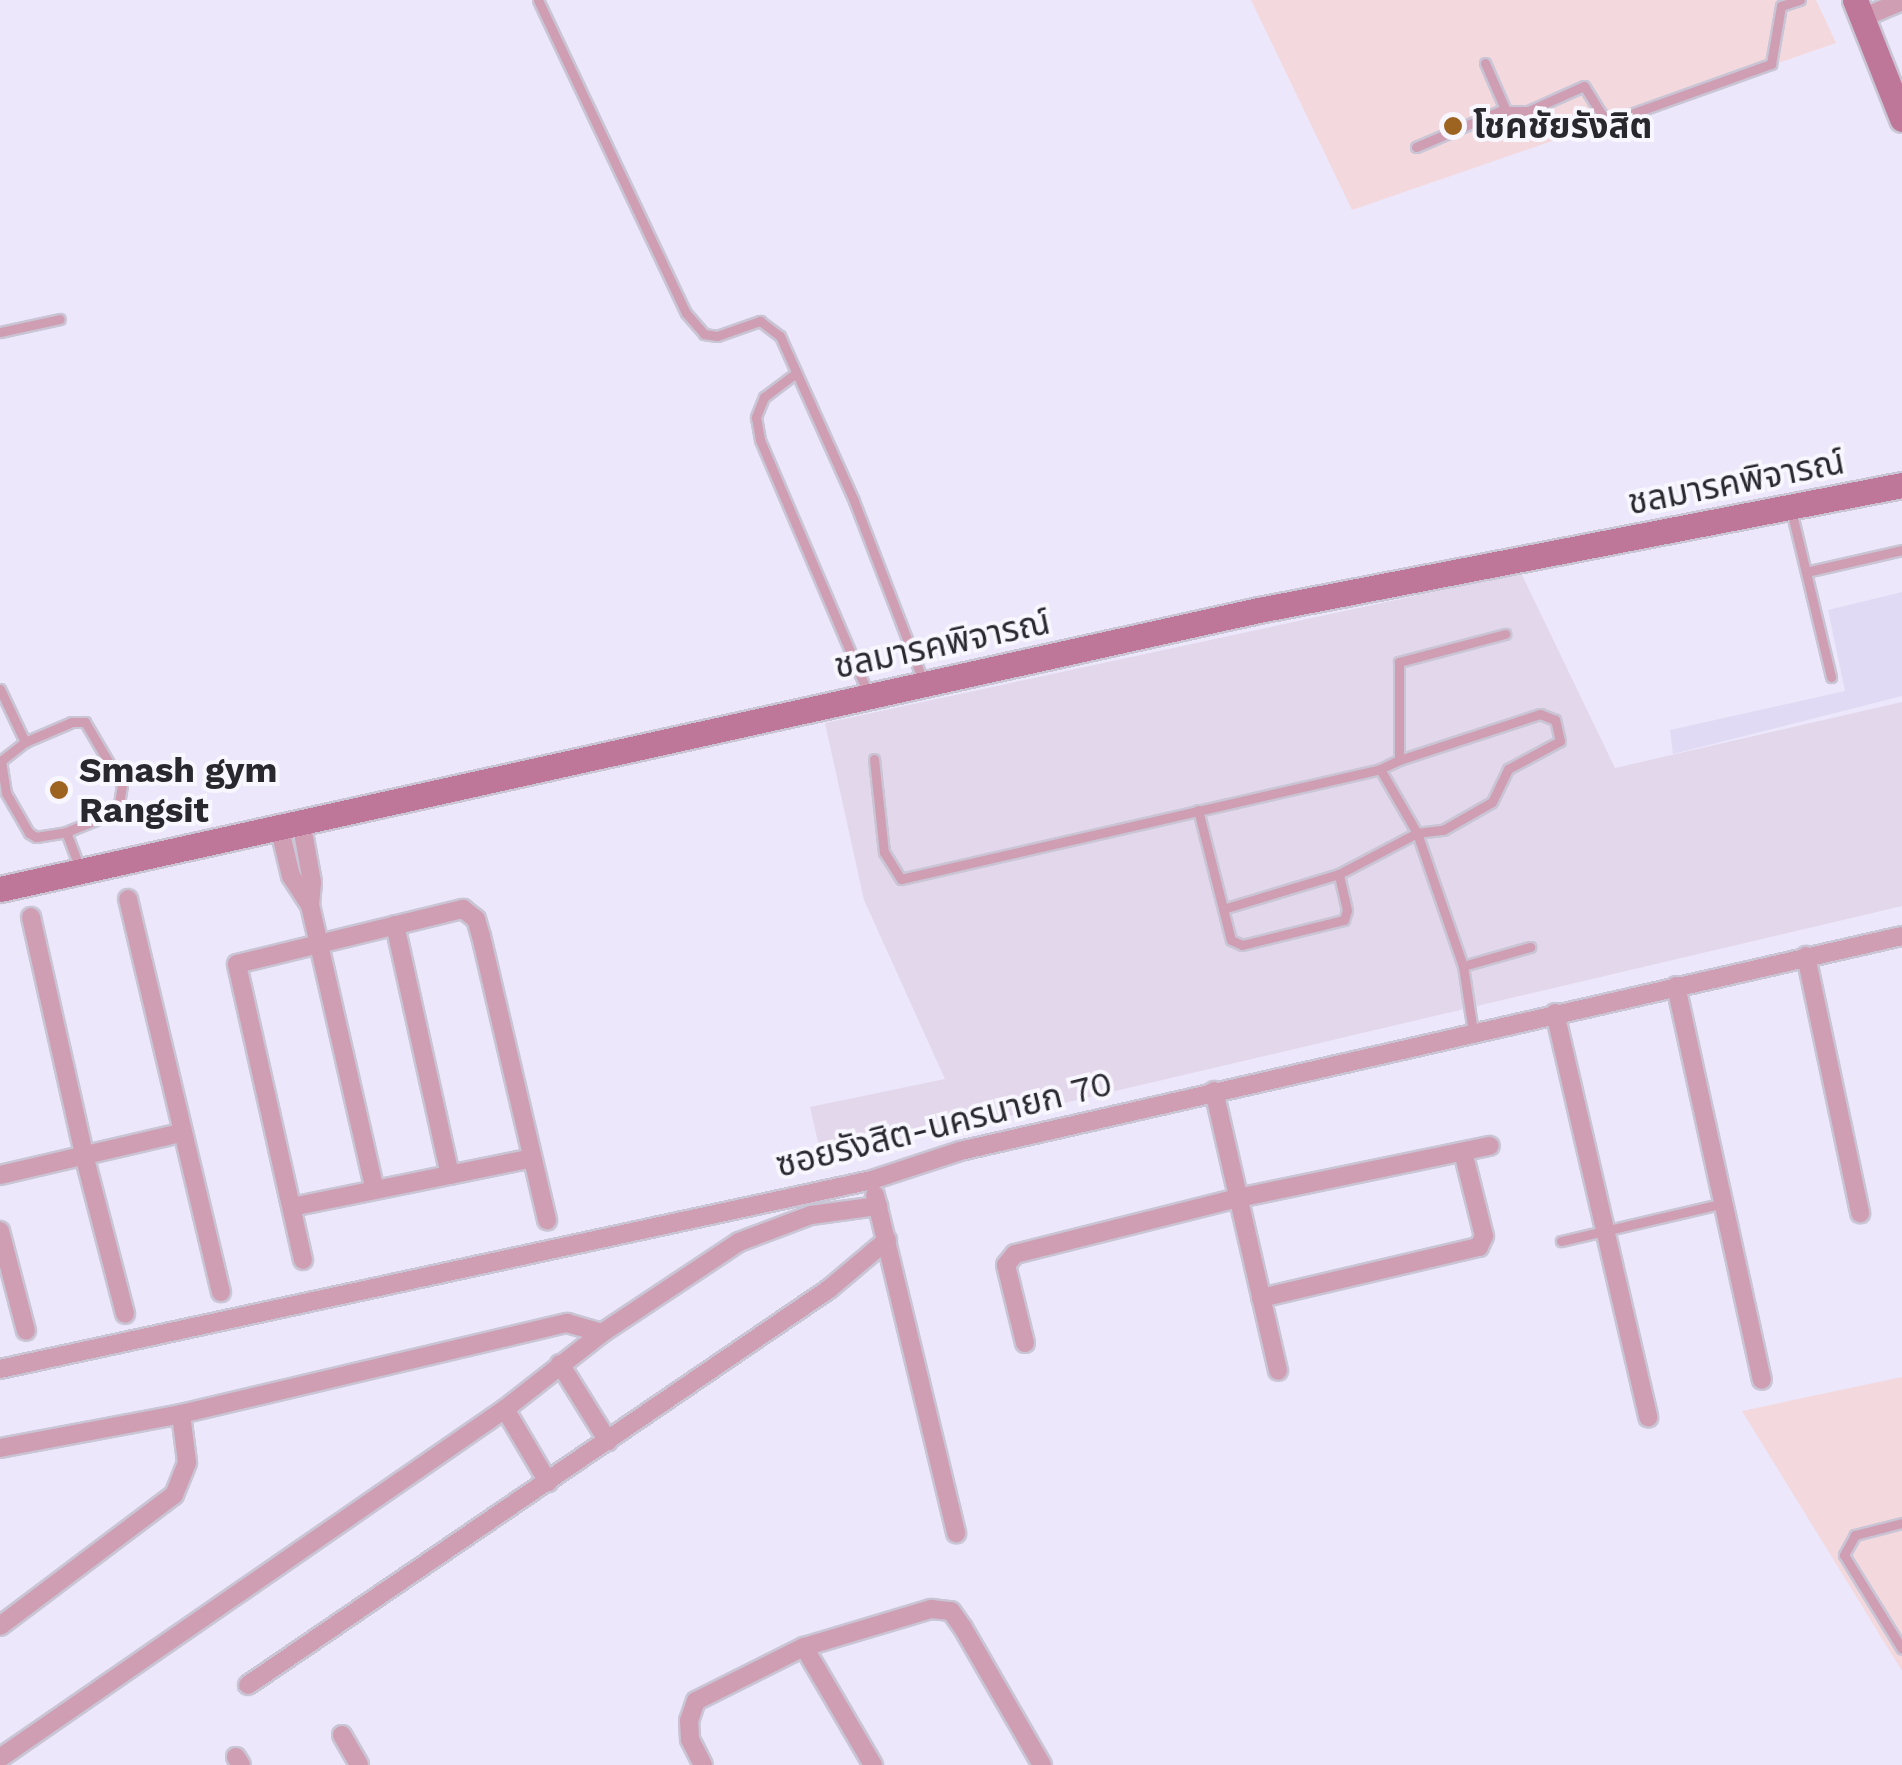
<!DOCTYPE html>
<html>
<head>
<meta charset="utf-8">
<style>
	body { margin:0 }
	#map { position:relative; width:1902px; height:1765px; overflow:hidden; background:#ece7fa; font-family:"Work Sans","Noto Sans Thai",sans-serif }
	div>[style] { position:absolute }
	.built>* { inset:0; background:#e1daf4 }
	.industrial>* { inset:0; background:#e3d7eb }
	.education>* { inset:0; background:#f3d9de }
	.roads { filter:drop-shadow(2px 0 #c9c5d5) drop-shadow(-2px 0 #c9c5d5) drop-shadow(0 2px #c9c5d5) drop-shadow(0 -2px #c9c5d5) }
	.lane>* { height:9px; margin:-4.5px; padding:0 4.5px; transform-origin:4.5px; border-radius:4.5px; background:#cf9eb3 }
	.street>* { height:18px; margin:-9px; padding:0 9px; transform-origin:9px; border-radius:9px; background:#cf9eb3 }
	.secondary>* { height:25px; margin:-12.5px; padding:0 12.5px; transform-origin:12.5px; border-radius:12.5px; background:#be7798 }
	.dots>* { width:28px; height:28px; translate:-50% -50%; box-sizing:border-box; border:5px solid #f8f6fe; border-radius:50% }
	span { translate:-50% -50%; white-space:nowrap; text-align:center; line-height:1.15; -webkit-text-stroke:8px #f8f6fe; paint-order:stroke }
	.poi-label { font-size:35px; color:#29282f; font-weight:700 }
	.left { translate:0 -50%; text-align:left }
	.street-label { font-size:35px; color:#29282f }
</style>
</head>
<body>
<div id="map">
	<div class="built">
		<i style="clip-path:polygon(1902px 592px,1902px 696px,1673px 754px,1670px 730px,1845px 691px,1828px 610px)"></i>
	</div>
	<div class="industrial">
		<i style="clip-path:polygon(1521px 573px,1615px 768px,1902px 702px,1902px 906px,822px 1160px,810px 1107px,945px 1079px,864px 900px,825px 723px)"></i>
	</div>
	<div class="education">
		<i style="clip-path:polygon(1251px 0,1816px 0,1836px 43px,1352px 210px)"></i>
		<i style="clip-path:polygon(1902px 1377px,1902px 1671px,1742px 1411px)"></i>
	</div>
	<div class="roads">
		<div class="lane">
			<i style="left:538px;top:0;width:346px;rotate:64.7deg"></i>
			<i style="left:686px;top:313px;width:28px;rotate:49deg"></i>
			<i style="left:704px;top:334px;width:13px;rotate:9deg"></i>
			<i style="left:717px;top:336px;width:46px;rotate:-19.2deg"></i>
			<i style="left:760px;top:321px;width:25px;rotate:37deg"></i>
			<i style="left:780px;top:336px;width:181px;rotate:65.8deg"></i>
			<i style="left:854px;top:501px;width:193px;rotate:69deg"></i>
			<i style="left:1485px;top:63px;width:52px;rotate:66.4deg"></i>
			<i style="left:1416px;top:147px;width:91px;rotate:-23.2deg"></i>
			<i style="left:1500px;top:111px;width:28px"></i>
			<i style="left:1528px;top:111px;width:61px;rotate:-24.1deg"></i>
			<i style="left:1584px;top:86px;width:36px;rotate:58deg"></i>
			<i style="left:1603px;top:116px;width:14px;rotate:12deg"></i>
			<i style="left:1617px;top:119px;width:164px;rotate:-19.7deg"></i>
			<i style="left:1771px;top:64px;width:59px;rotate:-80.2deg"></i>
			<i style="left:1781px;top:6px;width:20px;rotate:-18deg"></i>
			<i style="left:0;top:332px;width:61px;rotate:-12.2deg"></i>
			<i style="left:796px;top:373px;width:40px;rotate:143deg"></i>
			<i style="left:764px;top:397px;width:22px;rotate:112deg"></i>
			<i style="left:756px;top:417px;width:23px;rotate:80deg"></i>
			<i style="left:760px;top:440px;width:275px;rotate:66.9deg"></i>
			<i style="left:1791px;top:510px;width:172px;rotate:76.5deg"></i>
			<i style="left:1806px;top:572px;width:98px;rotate:-12.9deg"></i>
			<i style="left:0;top:689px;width:59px;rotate:64.7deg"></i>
			<i style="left:25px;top:742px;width:31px;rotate:142deg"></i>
			<i style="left:1px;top:761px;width:32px;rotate:81deg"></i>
			<i style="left:6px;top:793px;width:46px;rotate:60.1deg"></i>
			<i style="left:29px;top:833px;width:8px;rotate:30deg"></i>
			<i style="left:36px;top:837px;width:30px;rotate:-9deg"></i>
			<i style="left:66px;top:832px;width:40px;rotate:69deg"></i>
			<i style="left:25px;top:742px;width:51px;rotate:-23.1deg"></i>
			<i style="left:72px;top:722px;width:13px"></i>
			<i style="left:85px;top:722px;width:73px;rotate:59.6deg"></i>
			<i style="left:122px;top:785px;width:26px;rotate:99deg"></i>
			<i style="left:118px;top:811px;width:56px;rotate:158deg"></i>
			<i style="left:874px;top:759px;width:94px;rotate:83.9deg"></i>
			<i style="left:884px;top:852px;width:32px;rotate:58deg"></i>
			<i style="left:901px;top:879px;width:491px;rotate:-12.9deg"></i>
			<i style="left:1198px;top:810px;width:134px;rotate:75.8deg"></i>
			<i style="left:1231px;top:940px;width:12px;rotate:24deg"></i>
			<i style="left:1242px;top:945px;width:105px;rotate:-13.8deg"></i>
			<i style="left:1344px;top:920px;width:10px;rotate:-73deg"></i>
			<i style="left:1347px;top:910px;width:37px;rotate:-103deg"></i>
			<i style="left:1339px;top:874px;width:88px;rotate:-27.7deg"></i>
			<i style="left:1417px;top:833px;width:26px;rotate:-7deg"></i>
			<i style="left:1443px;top:830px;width:56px;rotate:-29.7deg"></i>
			<i style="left:1492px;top:802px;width:37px;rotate:-64deg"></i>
			<i style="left:1508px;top:769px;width:59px;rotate:-28.3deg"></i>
			<i style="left:1560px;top:741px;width:22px;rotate:-103deg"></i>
			<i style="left:1555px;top:720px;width:16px;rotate:-158deg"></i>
			<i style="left:1540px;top:714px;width:148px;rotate:161.9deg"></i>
			<i style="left:1223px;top:909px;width:121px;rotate:-16.8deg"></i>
			<i style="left:1463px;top:966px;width:70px;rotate:-15.8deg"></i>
			<i style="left:1473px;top:1032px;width:67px;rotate:-98.6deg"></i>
			<i style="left:1463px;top:966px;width:141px;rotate:-109.1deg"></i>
			<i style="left:1417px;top:833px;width:74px;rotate:-120deg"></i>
			<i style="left:1380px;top:769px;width:21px;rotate:-25deg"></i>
			<i style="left:1399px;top:760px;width:98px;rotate:-90deg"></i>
			<i style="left:1399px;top:662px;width:110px;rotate:-14.8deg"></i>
			<i style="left:1561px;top:1241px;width:167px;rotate:-13.1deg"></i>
			<i style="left:1902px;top:1523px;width:49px;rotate:165.7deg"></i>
			<i style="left:1855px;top:1535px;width:23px;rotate:119deg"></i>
			<i style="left:1844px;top:1555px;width:110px;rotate:58.3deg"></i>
		</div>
		<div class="street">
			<i style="left:1862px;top:18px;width:43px;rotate:-23deg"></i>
			<i style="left:301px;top:821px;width:62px;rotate:79.8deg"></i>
			<i style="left:312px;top:882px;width:23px;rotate:95deg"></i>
			<i style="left:310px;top:905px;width:292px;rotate:77.2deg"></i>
			<i style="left:279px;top:826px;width:51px;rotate:76.5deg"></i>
			<i style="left:291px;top:876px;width:35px;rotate:57deg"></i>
			<i style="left:128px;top:899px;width:404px;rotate:76.7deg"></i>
			<i style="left:31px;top:917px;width:244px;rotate:77.4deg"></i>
			<i style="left:84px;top:1155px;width:164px;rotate:75.5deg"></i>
			<i style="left:395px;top:925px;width:256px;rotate:77.6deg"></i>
			<i style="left:1806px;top:956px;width:263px;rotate:78.1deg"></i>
			<i style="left:1676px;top:986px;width:403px;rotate:77.7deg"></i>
			<i style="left:1555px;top:1013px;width:415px;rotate:77deg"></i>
			<i style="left:1214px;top:1091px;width:287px;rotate:77.1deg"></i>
			<i style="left:0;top:1175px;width:185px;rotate:-13.1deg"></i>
			<i style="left:875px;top:1195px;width:348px;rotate:76.5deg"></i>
			<i style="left:292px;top:1207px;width:245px;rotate:-11.5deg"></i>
			<i style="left:0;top:1231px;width:103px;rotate:75.4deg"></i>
			<i style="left:303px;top:1260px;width:303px;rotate:-102.6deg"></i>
			<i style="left:237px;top:964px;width:233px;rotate:-13.7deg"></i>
			<i style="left:463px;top:909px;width:16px;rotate:38deg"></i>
			<i style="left:476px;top:919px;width:18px;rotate:74deg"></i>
			<i style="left:481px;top:936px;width:292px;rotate:76.9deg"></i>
			<i style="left:1261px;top:1298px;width:224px;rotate:-13.2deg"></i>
			<i style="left:1479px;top:1247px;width:12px;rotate:-66deg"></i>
			<i style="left:1484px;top:1236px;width:87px;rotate:-104deg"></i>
			<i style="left:1025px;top:1343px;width:80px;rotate:-103.7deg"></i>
			<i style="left:1006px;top:1265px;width:14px;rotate:-51deg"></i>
			<i style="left:1015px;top:1254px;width:230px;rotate:-14.1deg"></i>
			<i style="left:1238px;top:1198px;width:257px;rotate:-11.7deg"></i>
			<i style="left:560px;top:1364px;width:91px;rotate:58.1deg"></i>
			<i style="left:0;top:1369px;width:892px;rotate:-12.23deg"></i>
			<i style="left:872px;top:1180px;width:93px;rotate:-18.2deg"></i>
			<i style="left:960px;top:1151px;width:966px;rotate:-12.86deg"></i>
			<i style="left:505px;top:1409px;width:85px;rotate:59.5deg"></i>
			<i style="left:0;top:1448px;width:184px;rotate:-10.6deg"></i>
			<i style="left:181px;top:1414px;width:397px;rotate:-13.3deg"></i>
			<i style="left:567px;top:1323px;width:36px;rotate:16deg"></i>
			<i style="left:0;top:1626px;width:218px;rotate:-37deg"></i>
			<i style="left:174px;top:1495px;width:35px;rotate:-68deg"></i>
			<i style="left:187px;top:1462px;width:48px;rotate:-97.1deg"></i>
			<i style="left:804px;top:1647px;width:137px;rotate:59.7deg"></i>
			<i style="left:248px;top:1685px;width:703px;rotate:-34.28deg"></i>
			<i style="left:829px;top:1289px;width:76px;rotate:-40.2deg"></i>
			<i style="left:342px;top:1735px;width:34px;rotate:60deg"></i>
			<i style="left:236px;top:1757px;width:9px;rotate:58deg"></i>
			<i style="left:0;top:1758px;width:614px;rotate:-34.65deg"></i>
			<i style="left:505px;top:1409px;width:123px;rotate:-38.1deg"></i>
			<i style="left:602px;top:1333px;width:164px;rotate:-33.6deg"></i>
			<i style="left:739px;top:1242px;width:77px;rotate:-20.6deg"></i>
			<i style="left:811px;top:1215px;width:68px;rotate:-7.7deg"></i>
			<i style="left:703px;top:1765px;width:29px;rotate:-117deg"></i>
			<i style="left:690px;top:1739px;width:18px;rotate:-93deg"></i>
			<i style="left:689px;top:1721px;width:21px;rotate:-71deg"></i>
			<i style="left:696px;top:1701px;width:121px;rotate:-26.6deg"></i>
			<i style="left:804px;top:1647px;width:133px;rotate:-16.7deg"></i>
			<i style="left:931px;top:1609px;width:20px;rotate:6deg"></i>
			<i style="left:951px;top:1611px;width:21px;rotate:55deg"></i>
			<i style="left:963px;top:1628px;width:158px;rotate:60deg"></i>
		</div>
		<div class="secondary">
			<i style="left:1855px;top:0;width:128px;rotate:68.4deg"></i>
			<i style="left:0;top:889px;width:1290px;rotate:-12.5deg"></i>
			<i style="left:1259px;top:610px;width:655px;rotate:-11deg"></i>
		</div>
	</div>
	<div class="dots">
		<i style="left:1453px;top:126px;background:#9d6421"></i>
		<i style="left:59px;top:790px;background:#9d6421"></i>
	</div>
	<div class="poi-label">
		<span class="left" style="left:1473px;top:126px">โชคชัยรังสิต</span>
		<span class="left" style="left:79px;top:790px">Smash gym<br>Rangsit</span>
	</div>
	<div class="street-label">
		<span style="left:1736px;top:482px;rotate:-11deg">ชลมารคพิจารณ์</span>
		<span style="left:942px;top:644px;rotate:-12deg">ชลมารคพิจารณ์</span>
		<span style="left:944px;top:1124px;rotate:-14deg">ซอยรังสิต-นครนายก 70</span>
	</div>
</div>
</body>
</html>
